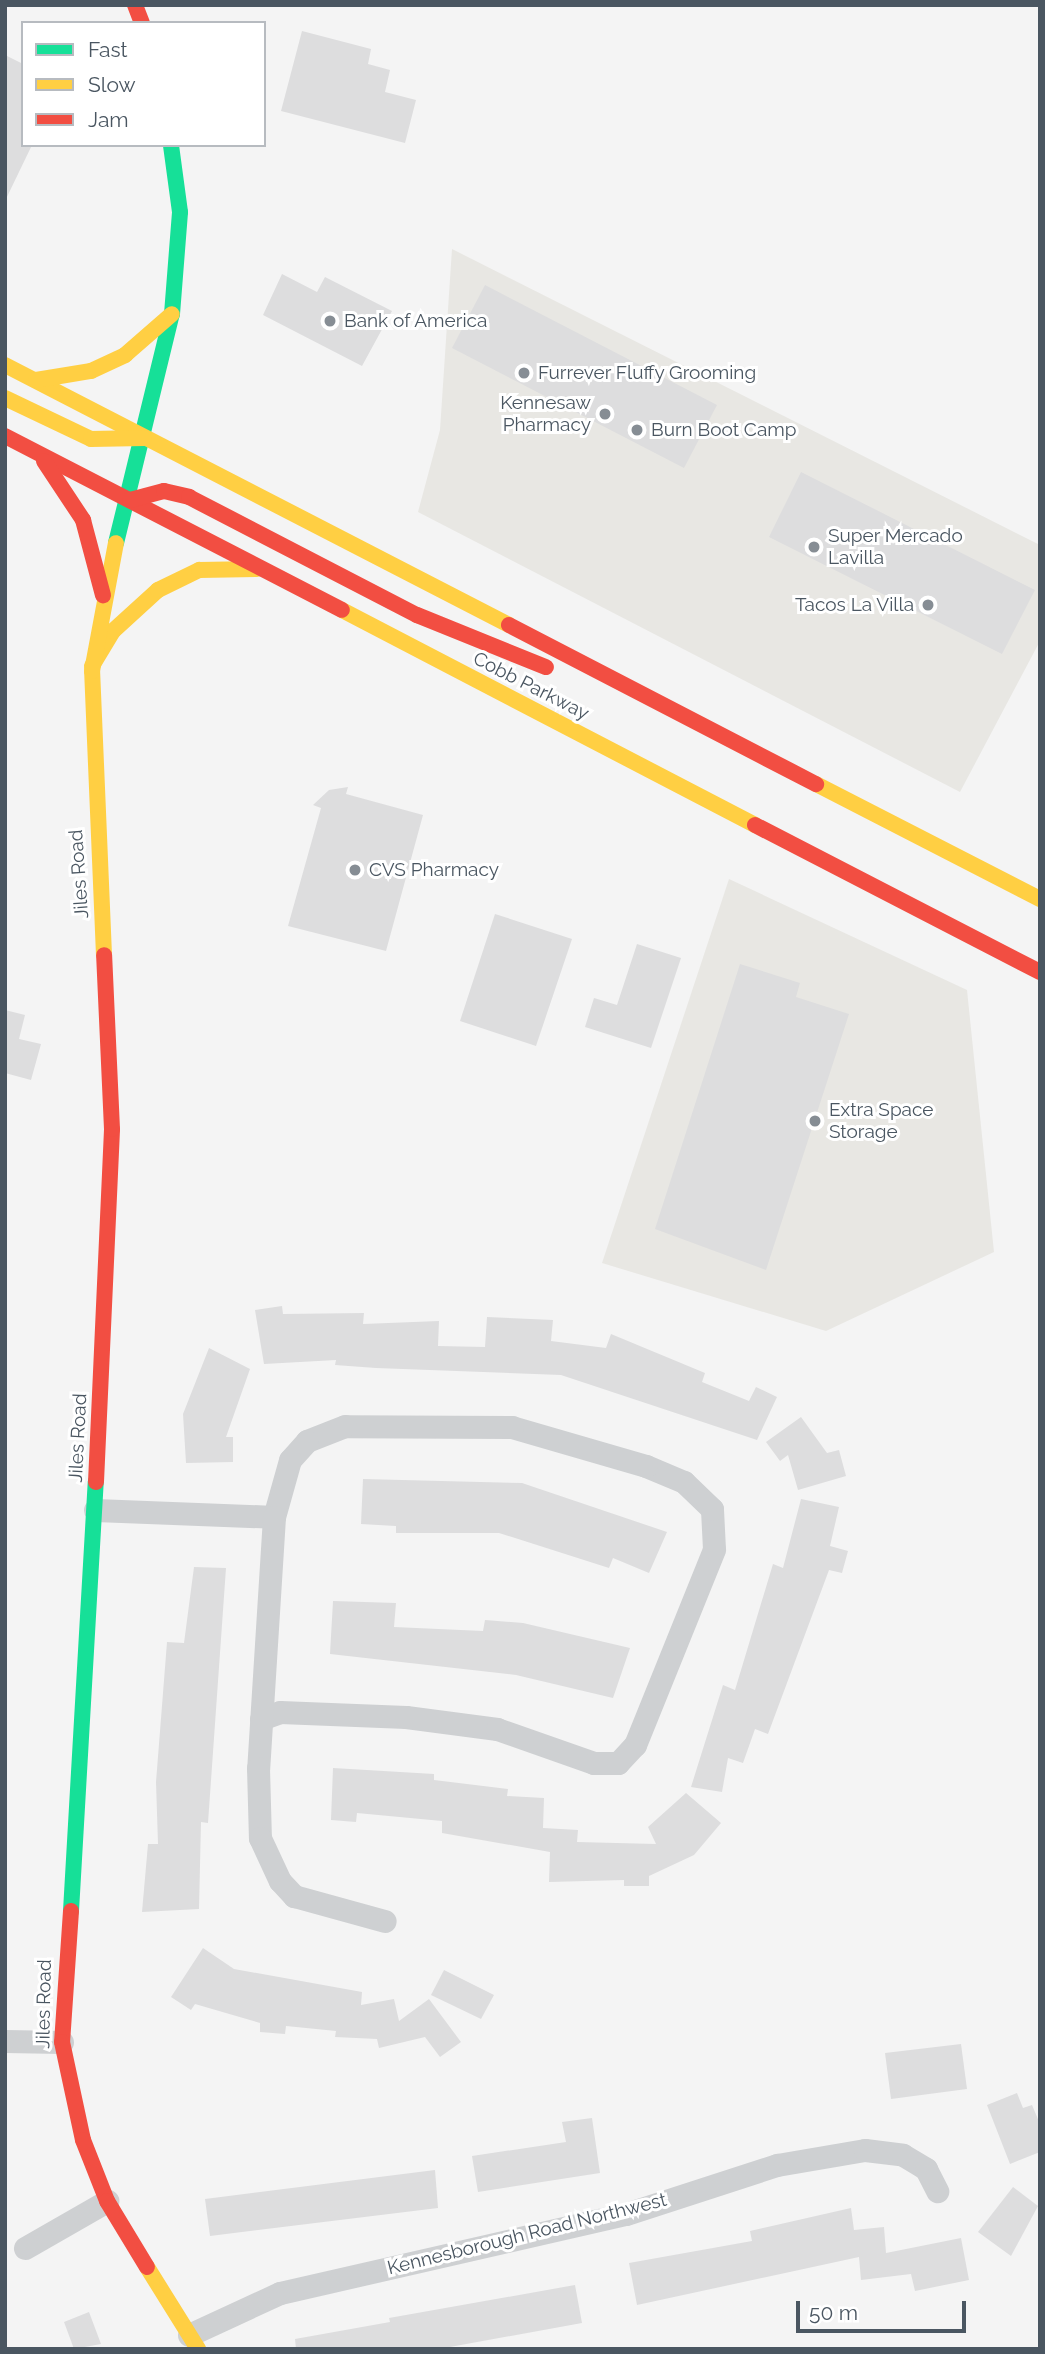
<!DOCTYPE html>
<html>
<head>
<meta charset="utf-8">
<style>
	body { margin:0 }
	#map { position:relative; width:1045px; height:2354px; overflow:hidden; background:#f4f4f4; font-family:Raleway,sans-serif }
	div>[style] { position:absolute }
	.commercial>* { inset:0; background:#e8e7e3 }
	.building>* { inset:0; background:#ddddde }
	.street>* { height:23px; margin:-11.5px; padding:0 11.5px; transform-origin:11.5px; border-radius:11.5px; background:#ced0d2 }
	.fast>* { height:16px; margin:-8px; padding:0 8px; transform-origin:8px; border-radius:8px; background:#16e098 }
	.slow>* { height:16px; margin:-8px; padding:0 8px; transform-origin:8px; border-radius:8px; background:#ffcf43 }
	.jam>* { height:16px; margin:-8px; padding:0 8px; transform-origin:8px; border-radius:8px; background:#f24e42 }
	.dots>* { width:19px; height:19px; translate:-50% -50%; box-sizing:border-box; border:4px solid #fff; border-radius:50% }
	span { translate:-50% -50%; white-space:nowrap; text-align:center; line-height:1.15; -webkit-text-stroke:6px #fff; paint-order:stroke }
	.poi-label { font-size:19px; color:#4a5661 }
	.left { translate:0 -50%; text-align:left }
	.right { translate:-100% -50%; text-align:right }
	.street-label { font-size:19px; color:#4a5661 }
	.frame { position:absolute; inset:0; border:7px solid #4a5661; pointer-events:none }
	.legend { position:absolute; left:21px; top:21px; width:245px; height:126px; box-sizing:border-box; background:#fff; border:2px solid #b7bbc0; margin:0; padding:9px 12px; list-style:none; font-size:21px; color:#4a5661 }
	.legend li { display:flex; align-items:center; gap:14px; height:35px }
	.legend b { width:35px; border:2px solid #b7bbc0 }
	.scale { position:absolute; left:796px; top:2301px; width:170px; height:32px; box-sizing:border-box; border:4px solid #4a5661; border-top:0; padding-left:9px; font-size:21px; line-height:24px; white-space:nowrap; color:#4a5661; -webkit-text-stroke:5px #fff; paint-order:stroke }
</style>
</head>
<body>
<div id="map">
	<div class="commercial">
		<i style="clip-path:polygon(452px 249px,1040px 545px,1040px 641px,960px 792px,418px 512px,440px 430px)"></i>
		<i style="clip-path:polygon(729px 879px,967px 990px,994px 1252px,826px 1331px,602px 1263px)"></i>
	</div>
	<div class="building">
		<i style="clip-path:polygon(302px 31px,371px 49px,368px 64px,390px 70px,385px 92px,416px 100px,405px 143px,281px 111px)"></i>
		<i style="clip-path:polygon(5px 55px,23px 64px,23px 145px,32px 145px,5px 201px)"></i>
		<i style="clip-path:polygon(282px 274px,317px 292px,325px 277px,392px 311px,362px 366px,263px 315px)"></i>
		<i style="clip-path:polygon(485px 285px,717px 405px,684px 468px,452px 348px)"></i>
		<i style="clip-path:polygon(801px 472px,1035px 590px,1002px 654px,769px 537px)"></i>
		<i style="clip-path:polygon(348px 787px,346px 794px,423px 815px,386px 951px,288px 926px,321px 808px,313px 805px,329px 790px)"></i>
		<i style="clip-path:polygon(495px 914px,572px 939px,536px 1046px,460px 1021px)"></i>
		<i style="clip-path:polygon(637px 944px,681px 958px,651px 1048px,585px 1027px,594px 998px,617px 1005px)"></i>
		<i style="clip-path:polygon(740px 964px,800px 983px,796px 997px,849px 1014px,766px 1270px,655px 1229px)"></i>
		<i style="clip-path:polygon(5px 1010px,25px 1015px,19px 1039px,41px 1044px,31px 1080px,5px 1073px)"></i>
		<i style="clip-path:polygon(282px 1306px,283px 1314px,364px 1313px,363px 1324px,439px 1321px,438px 1346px,485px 1347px,487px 1317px,553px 1320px,551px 1341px,606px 1348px,611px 1334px,705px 1373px,702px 1382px,749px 1401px,756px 1387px,777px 1397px,757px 1440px,561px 1375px,376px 1368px,335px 1365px,336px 1360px,264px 1364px,255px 1310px)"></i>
		<i style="clip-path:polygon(209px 1348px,250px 1369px,226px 1437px,233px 1437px,233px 1462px,186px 1463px,183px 1414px)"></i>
		<i style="clip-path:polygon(801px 1417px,827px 1453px,839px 1450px,846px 1476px,798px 1490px,788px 1455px,780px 1461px,766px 1442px)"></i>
		<i style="clip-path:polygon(363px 1479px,522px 1483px,667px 1532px,649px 1573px,613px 1558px,609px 1568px,499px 1533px,396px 1533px,396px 1526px,361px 1524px)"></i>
		<i style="clip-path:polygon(801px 1499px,839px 1507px,830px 1546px,848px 1551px,842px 1573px,829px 1570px,768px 1734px,755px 1729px,743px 1763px,728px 1758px,722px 1792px,691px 1787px,723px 1685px,735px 1690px,773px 1564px,783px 1568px)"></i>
		<i style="clip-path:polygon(194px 1567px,226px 1568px,208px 1823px,201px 1822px,199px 1909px,142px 1912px,148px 1844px,158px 1844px,156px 1782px,167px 1642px,184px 1643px)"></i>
		<i style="clip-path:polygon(333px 1601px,396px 1603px,394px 1627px,483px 1631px,485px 1620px,523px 1623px,630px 1648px,613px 1698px,516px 1675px,330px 1654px)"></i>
		<i style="clip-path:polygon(333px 1768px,434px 1774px,434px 1780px,508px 1789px,507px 1796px,544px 1798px,543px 1828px,578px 1830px,577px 1842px,656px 1844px,648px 1827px,686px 1793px,721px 1823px,694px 1855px,649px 1876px,649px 1886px,624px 1886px,624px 1880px,549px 1882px,550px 1852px,442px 1833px,442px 1821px,357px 1813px,356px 1822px,331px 1820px)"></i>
		<i style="clip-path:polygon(203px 1948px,234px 1969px,362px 1992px,361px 2005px,394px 1999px,399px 2021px,429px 1999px,461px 2042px,440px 2057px,425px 2037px,379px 2048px,377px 2039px,335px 2037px,336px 2031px,286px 2026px,285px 2034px,260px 2032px,260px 2023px,195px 2004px,191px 2010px,171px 1997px)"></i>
		<i style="clip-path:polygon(444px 1970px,494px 1995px,481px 2019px,431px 1995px)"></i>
		<i style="clip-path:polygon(961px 2044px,967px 2089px,891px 2099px,885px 2053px)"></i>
		<i style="clip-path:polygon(1017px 2093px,1023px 2108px,1032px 2105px,1040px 2124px,1040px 2152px,1010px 2164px,987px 2105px)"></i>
		<i style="clip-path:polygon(592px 2118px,600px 2173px,478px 2192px,472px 2156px,566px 2142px,562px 2122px)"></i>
		<i style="clip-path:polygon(435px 2170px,438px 2208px,210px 2236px,205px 2199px)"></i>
		<i style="clip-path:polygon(1013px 2187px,1038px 2206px,1011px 2256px,978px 2232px)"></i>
		<i style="clip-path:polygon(851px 2208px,854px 2230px,884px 2227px,886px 2253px,961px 2238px,969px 2280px,915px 2291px,911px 2274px,861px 2280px,859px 2257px,637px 2305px,629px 2263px,752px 2241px,750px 2231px)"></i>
		<i style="clip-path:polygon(575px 2285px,582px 2323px,439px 2349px,296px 2349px,295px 2339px,390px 2322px,389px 2318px)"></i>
		<i style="clip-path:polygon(89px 2312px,101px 2344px,74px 2349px,64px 2322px)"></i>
	</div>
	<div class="street">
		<i style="left:95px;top:1510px;width:179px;rotate:2.2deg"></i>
		<i style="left:261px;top:1719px;width:20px;rotate:-20deg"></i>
		<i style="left:280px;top:1712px;width:126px;rotate:2.3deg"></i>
		<i style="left:406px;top:1717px;width:92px;rotate:7.5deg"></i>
		<i style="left:497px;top:1729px;width:103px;rotate:19.3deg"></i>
		<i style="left:594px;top:1763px;width:24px"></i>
		<i style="left:618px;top:1763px;width:25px;rotate:-47deg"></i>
		<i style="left:635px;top:1745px;width:211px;rotate:-68deg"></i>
		<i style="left:714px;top:1549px;width:40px;rotate:-92.9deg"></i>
		<i style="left:712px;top:1509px;width:39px;rotate:-136deg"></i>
		<i style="left:684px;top:1482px;width:41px;rotate:-157.2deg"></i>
		<i style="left:646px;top:1466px;width:140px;rotate:-163.8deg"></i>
		<i style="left:512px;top:1427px;width:167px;rotate:-179.7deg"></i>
		<i style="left:345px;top:1426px;width:41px;rotate:158.5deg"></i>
		<i style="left:307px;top:1441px;width:25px;rotate:132deg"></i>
		<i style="left:290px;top:1460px;width:59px;rotate:105.7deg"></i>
		<i style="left:274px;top:1517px;width:252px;rotate:93.6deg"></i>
		<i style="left:258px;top:1768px;width:70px;rotate:88.4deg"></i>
		<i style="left:260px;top:1838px;width:47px;rotate:65.1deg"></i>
		<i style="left:280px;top:1881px;width:21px;rotate:47deg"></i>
		<i style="left:294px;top:1896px;width:94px;rotate:15.4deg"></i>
		<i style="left:5px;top:2041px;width:57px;rotate:1deg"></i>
		<i style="left:25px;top:2248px;width:95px;rotate:-29.8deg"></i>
		<i style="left:189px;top:2335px;width:100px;rotate:-24.8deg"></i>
		<i style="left:280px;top:2293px;width:355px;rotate:-12.9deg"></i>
		<i style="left:626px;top:2214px;width:159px;rotate:-18deg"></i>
		<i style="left:777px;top:2165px;width:89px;rotate:-9.7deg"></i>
		<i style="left:865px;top:2150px;width:38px;rotate:7deg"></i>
		<i style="left:903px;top:2155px;width:27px;rotate:31deg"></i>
		<i style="left:926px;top:2169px;width:25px;rotate:63deg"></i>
	</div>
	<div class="fast">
		<i style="left:116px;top:543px;width:236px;rotate:-76.3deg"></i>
		<i style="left:172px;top:314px;width:102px;rotate:-85.5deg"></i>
		<i style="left:180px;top:212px;width:68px;rotate:-97.7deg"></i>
		<i style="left:71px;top:1911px;width:430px;rotate:-86.7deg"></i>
	</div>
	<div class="slow">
		<i style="left:5px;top:365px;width:567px;rotate:27.29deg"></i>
		<i style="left:36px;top:380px;width:56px;rotate:-9.3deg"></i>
		<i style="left:91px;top:371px;width:38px;rotate:-25deg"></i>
		<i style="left:125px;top:355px;width:62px;rotate:-41.1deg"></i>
		<i style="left:5px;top:398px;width:95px;rotate:25.5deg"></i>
		<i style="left:91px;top:439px;width:53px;rotate:-1.1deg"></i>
		<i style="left:342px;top:610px;width:466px;rotate:27.5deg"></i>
		<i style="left:92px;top:666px;width:41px;rotate:-59deg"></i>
		<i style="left:113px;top:631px;width:61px;rotate:-42.3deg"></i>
		<i style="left:158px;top:590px;width:46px;rotate:-26deg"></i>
		<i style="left:199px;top:570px;width:58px;rotate:-1deg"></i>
		<i style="left:816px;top:784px;width:252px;rotate:27.2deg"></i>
		<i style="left:104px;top:955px;width:284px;rotate:-92.4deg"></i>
		<i style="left:92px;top:671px;width:130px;rotate:-79.4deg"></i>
		<i style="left:147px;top:2267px;width:97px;rotate:58.1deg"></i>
	</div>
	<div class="jam">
		<i style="left:135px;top:5px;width:19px;rotate:69deg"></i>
		<i style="left:5px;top:436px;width:379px;rotate:27.3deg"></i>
		<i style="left:44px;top:461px;width:71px;rotate:56.5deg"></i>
		<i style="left:83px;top:520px;width:78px;rotate:75.1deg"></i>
		<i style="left:130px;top:500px;width:35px;rotate:-15deg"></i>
		<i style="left:164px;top:491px;width:26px;rotate:13deg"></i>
		<i style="left:189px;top:497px;width:257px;rotate:27.4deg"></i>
		<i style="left:417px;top:615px;width:139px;rotate:22deg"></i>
		<i style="left:509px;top:625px;width:346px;rotate:27.4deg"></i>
		<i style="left:755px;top:825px;width:321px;rotate:27.3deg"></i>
		<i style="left:96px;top:1482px;width:353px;rotate:-87.4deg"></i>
		<i style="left:112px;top:1129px;width:174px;rotate:-92.6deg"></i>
		<i style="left:71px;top:1911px;width:131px;rotate:93.9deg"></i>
		<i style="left:62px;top:2042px;width:100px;rotate:77.9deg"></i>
		<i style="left:83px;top:2140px;width:66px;rotate:68.5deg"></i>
		<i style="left:107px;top:2201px;width:77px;rotate:58.8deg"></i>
	</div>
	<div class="dots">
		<i style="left:330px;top:321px;background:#868d94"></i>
		<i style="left:524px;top:373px;background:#868d94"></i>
		<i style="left:605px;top:414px;background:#868d94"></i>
		<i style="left:637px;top:430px;background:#868d94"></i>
		<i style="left:814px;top:547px;background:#868d94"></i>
		<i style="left:928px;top:605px;background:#868d94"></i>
		<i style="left:355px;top:870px;background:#868d94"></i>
		<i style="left:815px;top:1121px;background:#868d94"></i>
	</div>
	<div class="poi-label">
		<span class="left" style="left:344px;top:321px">Bank of America</span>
		<span class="left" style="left:538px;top:373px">Furrever Fluffy Grooming</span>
		<span class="right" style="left:591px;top:414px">Kennesaw<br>Pharmacy</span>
		<span class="left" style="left:651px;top:430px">Burn Boot Camp</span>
		<span class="left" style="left:828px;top:547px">Super Mercado<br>Lavilla</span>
		<span class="right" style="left:914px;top:605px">Tacos La Villa</span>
		<span class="left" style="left:369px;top:870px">CVS Pharmacy</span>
		<span class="left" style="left:829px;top:1121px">Extra Space<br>Storage</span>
	</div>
	<div class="street-label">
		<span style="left:531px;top:686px;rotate:27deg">Cobb Parkway</span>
		<span style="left:79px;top:874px;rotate:-94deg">Jiles Road</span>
		<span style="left:78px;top:1438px;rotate:-87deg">Jiles Road</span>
		<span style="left:44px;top:2004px;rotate:-89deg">Jiles Road</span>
		<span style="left:527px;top:2234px;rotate:-14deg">Kennesborough Road Northwest</span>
	</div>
	<div class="frame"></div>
	<ul class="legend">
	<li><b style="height:9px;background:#16e098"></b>Fast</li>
	<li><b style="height:9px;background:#ffcf43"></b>Slow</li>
	<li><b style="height:9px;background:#f24e42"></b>Jam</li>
	</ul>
	<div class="scale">50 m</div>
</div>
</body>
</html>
